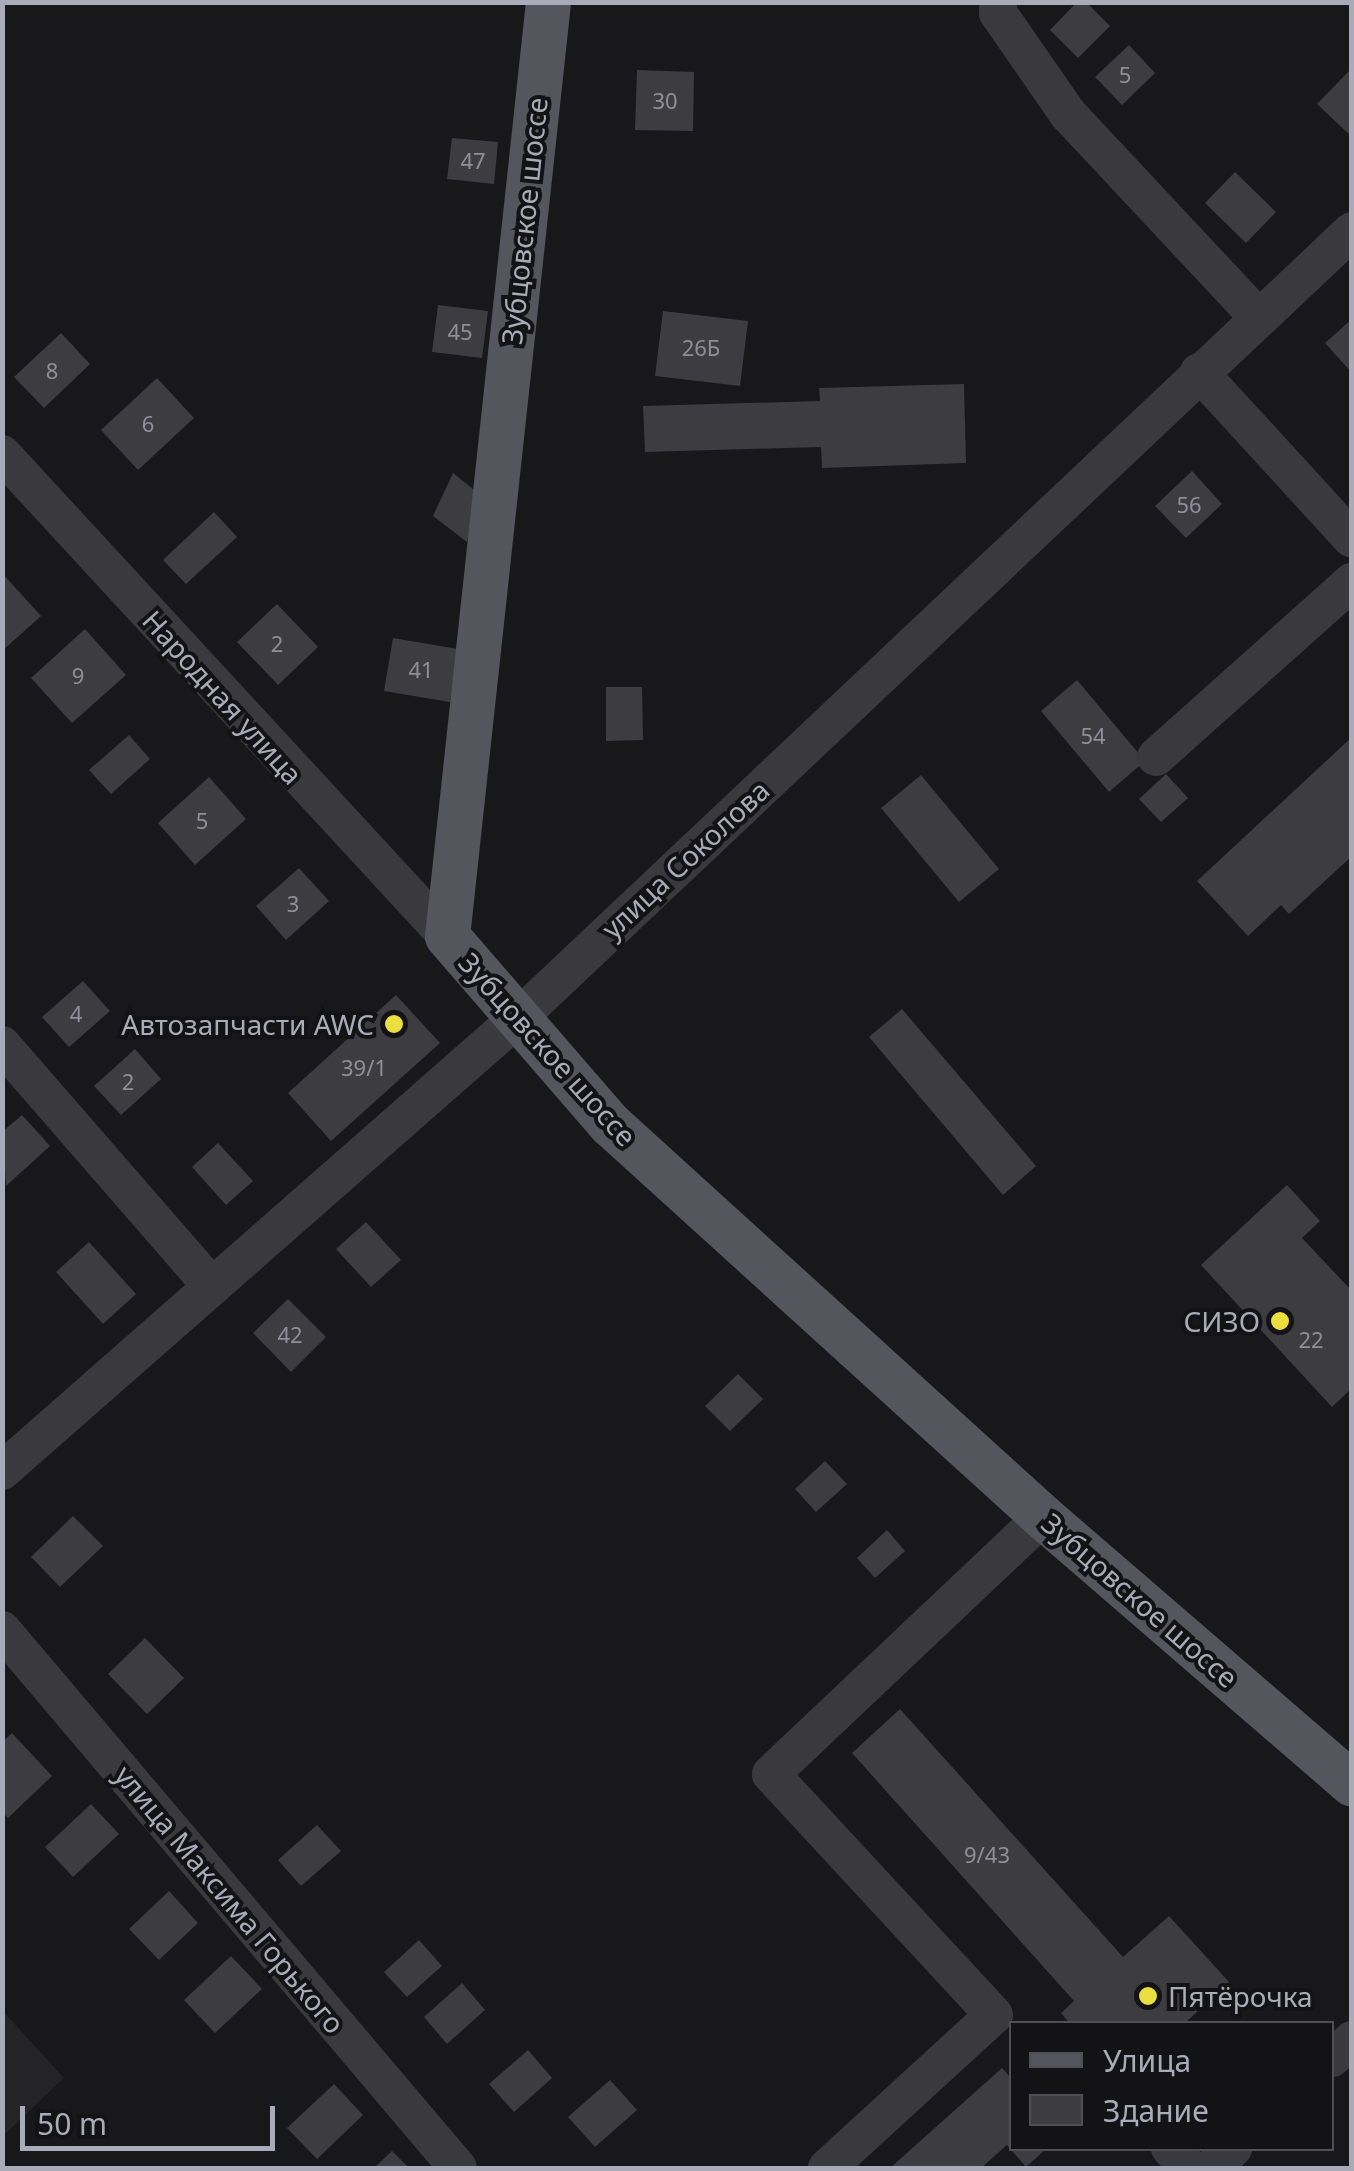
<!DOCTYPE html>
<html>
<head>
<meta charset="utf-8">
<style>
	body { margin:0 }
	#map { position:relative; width:1354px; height:2171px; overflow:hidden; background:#181719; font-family:"Noto Sans",sans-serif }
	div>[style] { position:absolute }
	.built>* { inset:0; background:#242326 }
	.building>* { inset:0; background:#3d3c40 }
	.minor>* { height:38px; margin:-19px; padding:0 19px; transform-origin:19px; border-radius:19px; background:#39393e }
	.major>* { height:45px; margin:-22.5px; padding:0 22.5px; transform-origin:22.5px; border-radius:22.5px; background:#55555d }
	.dots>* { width:28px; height:28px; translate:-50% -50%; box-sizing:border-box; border:5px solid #131214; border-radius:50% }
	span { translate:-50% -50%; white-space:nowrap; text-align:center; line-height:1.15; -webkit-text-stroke:8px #131214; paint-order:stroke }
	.number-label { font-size:22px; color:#8f8f9a }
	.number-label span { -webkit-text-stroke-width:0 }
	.street-label { font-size:28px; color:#aaabb8 }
	.poi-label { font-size:28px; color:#aaabb8 }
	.right { translate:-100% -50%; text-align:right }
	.left { translate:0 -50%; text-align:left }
	.frame { position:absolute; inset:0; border:5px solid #aaabb8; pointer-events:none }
	.legend { position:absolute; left:1009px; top:2021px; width:325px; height:130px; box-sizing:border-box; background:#131214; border:2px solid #4f4f56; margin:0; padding:12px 18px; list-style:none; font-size:30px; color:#aaabb8 }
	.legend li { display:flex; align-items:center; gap:20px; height:50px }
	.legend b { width:50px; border:2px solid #4f4f56 }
	.scale { position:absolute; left:20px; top:2106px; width:255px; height:45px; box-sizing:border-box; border:5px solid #aaabb8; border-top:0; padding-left:12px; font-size:30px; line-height:35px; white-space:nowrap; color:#aaabb8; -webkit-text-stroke:8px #131214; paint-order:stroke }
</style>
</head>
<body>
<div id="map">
	<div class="built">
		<i style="clip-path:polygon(3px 2011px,64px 2078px,3px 2136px)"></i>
	</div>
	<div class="building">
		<i style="clip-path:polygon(1077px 2px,1086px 2px,1110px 26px,1078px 58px,1050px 30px)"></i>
		<i style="clip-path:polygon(1129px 45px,1155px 73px,1122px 105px,1095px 77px)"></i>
		<i style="clip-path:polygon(1352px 68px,1352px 137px,1317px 104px)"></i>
		<i style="clip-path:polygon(637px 70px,694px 72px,693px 131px,635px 130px)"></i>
		<i style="clip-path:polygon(452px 138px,498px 142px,494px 184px,447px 179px)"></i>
		<i style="clip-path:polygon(1235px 172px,1276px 212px,1246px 243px,1205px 203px)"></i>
		<i style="clip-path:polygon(438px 305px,488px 311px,482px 358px,432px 352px)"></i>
		<i style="clip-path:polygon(663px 311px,748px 321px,740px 386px,655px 376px)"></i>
		<i style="clip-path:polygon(1352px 319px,1352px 373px,1325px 343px)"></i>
		<i style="clip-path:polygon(61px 333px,90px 364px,44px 408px,14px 377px)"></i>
		<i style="clip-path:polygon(157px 378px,194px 418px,138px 470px,101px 430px)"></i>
		<i style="clip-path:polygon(964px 384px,966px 463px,822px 468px,821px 447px,645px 452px,643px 406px,820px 401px,819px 388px)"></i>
		<i style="clip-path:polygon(1192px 471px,1222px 504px,1186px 538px,1155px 506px)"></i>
		<i style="clip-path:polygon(453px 473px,478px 493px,467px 542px,433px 516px)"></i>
		<i style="clip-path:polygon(214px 512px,237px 537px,186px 584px,163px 560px)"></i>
		<i style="clip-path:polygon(2px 573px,41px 616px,2px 651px)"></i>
		<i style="clip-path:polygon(277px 604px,318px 647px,278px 685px,237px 642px)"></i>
		<i style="clip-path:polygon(85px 629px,126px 675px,72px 723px,31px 678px)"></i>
		<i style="clip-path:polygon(393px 638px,458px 649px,450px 702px,384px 691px)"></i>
		<i style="clip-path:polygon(1077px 680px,1145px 761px,1109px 792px,1041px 711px)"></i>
		<i style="clip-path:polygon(606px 687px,642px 687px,643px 740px,606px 741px)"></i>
		<i style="clip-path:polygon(129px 735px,150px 759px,111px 794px,89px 770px)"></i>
		<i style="clip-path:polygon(1352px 737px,1352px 856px,1289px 914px,1281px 905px,1248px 936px,1197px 881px)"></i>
		<i style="clip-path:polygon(1166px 774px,1188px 798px,1161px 822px,1139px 799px)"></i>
		<i style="clip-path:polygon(921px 775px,999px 869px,959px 902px,881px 808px)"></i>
		<i style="clip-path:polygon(209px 777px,246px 819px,195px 865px,158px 823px)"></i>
		<i style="clip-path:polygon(299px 868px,329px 901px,286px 940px,256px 906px)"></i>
		<i style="clip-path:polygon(83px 981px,110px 1011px,69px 1047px,42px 1017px)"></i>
		<i style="clip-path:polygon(396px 995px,440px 1043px,331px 1141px,288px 1093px)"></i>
		<i style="clip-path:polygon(902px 1009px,1036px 1166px,1003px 1195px,869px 1037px)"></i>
		<i style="clip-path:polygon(135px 1049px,161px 1079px,121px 1115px,94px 1086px)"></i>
		<i style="clip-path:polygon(22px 1115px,50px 1146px,6px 1186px,2px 1132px)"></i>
		<i style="clip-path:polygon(218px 1143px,253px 1181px,226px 1205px,192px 1167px)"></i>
		<i style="clip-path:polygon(1287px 1185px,1320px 1221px,1302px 1238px,1352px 1291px,1352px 1388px,1332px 1407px,1201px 1265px)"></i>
		<i style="clip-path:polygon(366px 1222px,401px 1260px,371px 1287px,336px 1249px)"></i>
		<i style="clip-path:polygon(89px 1242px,136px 1294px,103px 1324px,56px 1272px)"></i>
		<i style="clip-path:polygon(288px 1299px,326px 1337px,291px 1372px,253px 1333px)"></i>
		<i style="clip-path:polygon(738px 1374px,763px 1399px,730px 1431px,705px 1406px)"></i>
		<i style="clip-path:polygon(825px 1461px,847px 1484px,816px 1512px,795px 1489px)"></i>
		<i style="clip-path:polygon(73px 1516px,103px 1546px,60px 1587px,31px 1557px)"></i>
		<i style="clip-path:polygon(887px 1530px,905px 1551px,875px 1578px,857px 1558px)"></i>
		<i style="clip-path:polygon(145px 1638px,184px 1678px,147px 1714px,108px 1674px)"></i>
		<i style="clip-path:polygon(900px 1709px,1123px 1957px,1169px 1916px,1229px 1982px,1184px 2024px,1070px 2024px,1061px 2013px,1074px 2001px,852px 1753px)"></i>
		<i style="clip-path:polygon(12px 1733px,52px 1776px,8px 1818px,2px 1812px,2px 1742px)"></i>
		<i style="clip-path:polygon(91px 1804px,119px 1834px,73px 1877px,45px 1847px)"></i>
		<i style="clip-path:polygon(317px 1825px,341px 1851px,301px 1886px,278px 1860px)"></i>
		<i style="clip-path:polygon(169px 1891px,198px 1923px,159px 1960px,129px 1929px)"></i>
		<i style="clip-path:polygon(419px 1940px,442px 1966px,407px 1997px,384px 1972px)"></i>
		<i style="clip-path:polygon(231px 1956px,262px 1989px,215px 2033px,184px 2000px)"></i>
		<i style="clip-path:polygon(462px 1983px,485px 2010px,447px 2044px,424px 2017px)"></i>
		<i style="clip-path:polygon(528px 2050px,552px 2078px,514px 2112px,489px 2084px)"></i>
		<i style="clip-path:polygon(1002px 2068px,1012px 2079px,1012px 2148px,1047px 2148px,1026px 2167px,1007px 2145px,981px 2168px,890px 2168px)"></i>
		<i style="clip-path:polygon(610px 2080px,637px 2110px,595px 2147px,568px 2117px)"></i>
		<i style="clip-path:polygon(334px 2084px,363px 2115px,317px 2159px,287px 2128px)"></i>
		<i style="clip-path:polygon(392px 2151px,409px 2168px,374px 2168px)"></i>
	</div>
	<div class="minor">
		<i style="left:998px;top:2px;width:11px;rotate:90deg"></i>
		<i style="left:998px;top:13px;width:123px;rotate:55.3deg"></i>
		<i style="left:1068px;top:114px;width:278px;rotate:46.9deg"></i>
		<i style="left:1199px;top:372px;width:226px;rotate:47.5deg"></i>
		<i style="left:2px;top:454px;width:656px;rotate:47.29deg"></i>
		<i style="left:1156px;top:757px;width:263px;rotate:-41.8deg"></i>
		<i style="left:2px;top:1045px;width:317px;rotate:49deg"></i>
		<i style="left:2px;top:1471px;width:688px;rotate:-41.29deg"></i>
		<i style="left:519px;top:1017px;width:1145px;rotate:-43.34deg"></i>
		<i style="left:2px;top:1630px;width:705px;rotate:49.72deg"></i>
		<i style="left:1332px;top:2058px;width:27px;rotate:-42deg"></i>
		<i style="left:1170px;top:2148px;width:28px;rotate:46deg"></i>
		<i style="left:827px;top:2168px;width:226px;rotate:-42.5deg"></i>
		<i style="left:994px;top:2015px;width:328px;rotate:-132.8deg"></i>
		<i style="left:771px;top:1774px;width:374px;rotate:-43.4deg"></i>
		<i style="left:1211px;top:2168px;width:30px;rotate:-42deg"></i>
	</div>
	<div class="major">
		<i style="left:548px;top:2px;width:939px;rotate:96.17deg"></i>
		<i style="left:447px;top:936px;width:249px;rotate:49.1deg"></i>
		<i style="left:610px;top:1124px;width:585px;rotate:42.23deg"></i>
		<i style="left:1043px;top:1517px;width:408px;rotate:40.8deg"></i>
	</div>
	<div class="dots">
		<i style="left:394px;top:1024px;background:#eadf3f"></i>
		<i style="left:1280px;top:1321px;background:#eadf3f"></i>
		<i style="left:1148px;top:1996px;background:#eadf3f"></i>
	</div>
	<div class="number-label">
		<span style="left:1125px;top:75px">5</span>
		<span style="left:665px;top:101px">30</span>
		<span style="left:473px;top:161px">47</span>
		<span style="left:460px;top:332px">45</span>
		<span style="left:701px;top:348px">26Б</span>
		<span style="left:52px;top:371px">8</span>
		<span style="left:148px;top:424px">6</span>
		<span style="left:1189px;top:505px">56</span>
		<span style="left:277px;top:644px">2</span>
		<span style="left:421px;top:670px">41</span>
		<span style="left:78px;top:676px">9</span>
		<span style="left:1093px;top:736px">54</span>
		<span style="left:202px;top:821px">5</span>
		<span style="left:293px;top:904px">3</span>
		<span style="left:76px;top:1014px">4</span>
		<span style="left:364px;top:1068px">39/1</span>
		<span style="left:128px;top:1082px">2</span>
		<span style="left:290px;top:1335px">42</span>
		<span style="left:1311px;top:1340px">22</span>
		<span style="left:987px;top:1855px">9/43</span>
	</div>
	<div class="street-label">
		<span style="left:524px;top:221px;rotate:-84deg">Зубцовское шоссе</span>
		<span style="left:223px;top:697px;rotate:48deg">Народная улица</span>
		<span style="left:685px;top:859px;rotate:-43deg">улица Соколова</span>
		<span style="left:548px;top:1049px;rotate:48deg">Зубцовское шоссе</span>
		<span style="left:1140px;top:1600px;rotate:41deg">Зубцовское шоссе</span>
		<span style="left:230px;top:1899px;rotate:50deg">улица Максима Горького</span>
	</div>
	<div class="poi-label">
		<span class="right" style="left:374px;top:1024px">Автозапчасти AWC</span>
		<span class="right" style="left:1260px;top:1321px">СИЗО</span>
		<span class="left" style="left:1168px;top:1996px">Пятёрочка</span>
	</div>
	<div class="frame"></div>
	<ul class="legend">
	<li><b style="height:12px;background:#55555d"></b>Улица</li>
	<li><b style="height:28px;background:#3d3c40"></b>Здание</li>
	</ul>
	<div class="scale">50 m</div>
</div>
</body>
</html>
